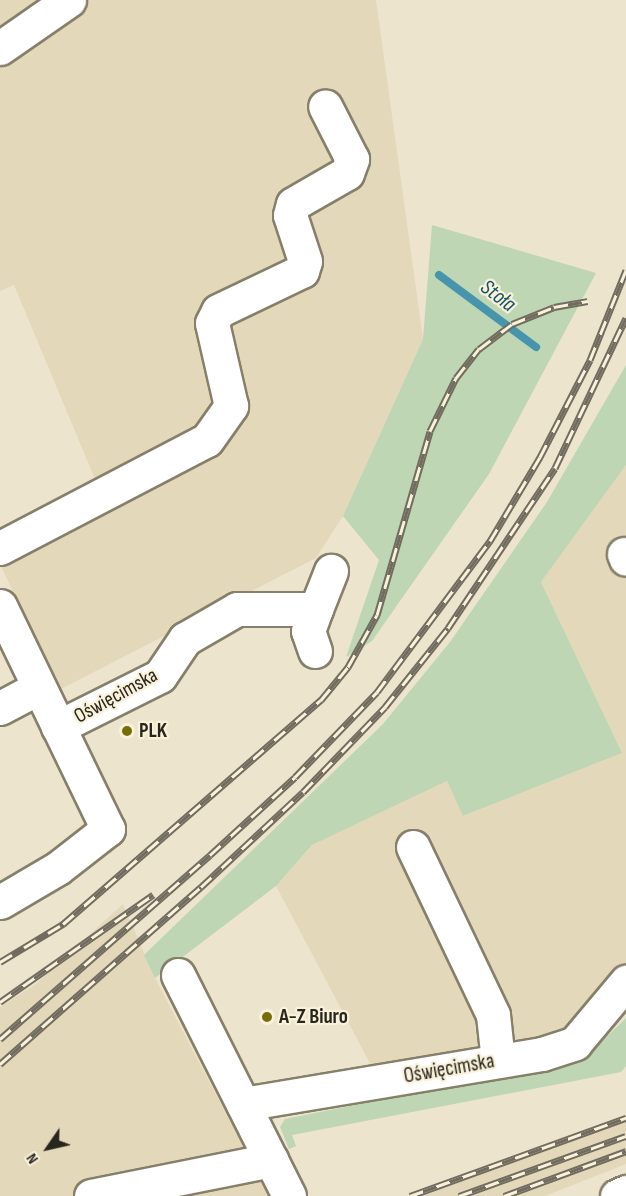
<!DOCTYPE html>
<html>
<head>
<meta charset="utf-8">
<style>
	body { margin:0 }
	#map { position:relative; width:626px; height:1196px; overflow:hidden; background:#ece4cd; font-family:"Sofia Sans Condensed",sans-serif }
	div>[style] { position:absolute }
	.built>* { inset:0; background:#e3d8ba }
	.green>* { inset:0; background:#bed6b3 }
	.stream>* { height:8px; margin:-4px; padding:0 4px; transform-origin:4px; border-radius:4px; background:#4795ad }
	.roads { filter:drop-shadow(2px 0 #867f6a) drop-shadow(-2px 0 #867f6a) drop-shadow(0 2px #867f6a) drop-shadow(0 -2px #867f6a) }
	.minor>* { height:33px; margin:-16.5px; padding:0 16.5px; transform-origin:16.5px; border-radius:16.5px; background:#fff }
	.rail>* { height:7px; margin-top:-3.5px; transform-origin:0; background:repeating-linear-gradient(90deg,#f9f1da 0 14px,#716c5f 0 28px); box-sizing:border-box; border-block:2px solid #716c5f }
	.dots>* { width:16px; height:16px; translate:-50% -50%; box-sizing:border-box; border:3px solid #f9f1da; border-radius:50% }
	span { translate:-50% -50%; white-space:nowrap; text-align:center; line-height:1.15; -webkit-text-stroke:4.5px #f9f1da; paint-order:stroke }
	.street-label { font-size:21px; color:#29261e }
	.poi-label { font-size:21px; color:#29261e; font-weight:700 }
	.left { translate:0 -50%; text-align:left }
	.water-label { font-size:22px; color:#155567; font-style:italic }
	.north { position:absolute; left:18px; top:1118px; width:60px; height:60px; -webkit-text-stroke:4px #f9f1da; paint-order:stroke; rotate:236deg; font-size:16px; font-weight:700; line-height:24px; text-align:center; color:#29261e }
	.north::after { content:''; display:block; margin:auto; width:21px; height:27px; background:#29261e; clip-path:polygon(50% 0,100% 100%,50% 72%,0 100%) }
</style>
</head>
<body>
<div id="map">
	<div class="built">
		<i style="clip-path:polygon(0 0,376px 0,423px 339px,343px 516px,316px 558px,59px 690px,0 564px,102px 496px,14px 285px,0 291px)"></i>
		<i style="clip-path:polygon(626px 465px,626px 975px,567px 1034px,373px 1069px,276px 886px,312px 845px,447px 781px,464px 816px,622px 753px,541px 582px)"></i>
		<i style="clip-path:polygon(123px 904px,155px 978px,269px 1196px,0 1196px,0 1007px,36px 984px)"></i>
		<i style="clip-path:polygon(626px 1116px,626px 1164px,545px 1196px,417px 1196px)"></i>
	</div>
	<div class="green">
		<i style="clip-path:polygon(432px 225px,596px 273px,489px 474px,372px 641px,346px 657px,379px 560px,343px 516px,423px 339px)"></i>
		<i style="clip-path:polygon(626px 365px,626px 465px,541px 582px,622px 753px,463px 816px,447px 781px,312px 845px,276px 886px,155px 978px,144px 955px,383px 724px,450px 642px,547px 502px)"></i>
		<i style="clip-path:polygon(626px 1018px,626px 1066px,621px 1072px,292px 1135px,296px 1146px,289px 1149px,280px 1127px,285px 1119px,575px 1061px,591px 1052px)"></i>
	</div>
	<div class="stream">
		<i style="left:439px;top:275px;width:121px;rotate:36.6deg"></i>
	</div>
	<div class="roads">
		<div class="minor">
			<i style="left:0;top:48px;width:84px;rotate:-34.8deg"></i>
			<i style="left:0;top:548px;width:233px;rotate:-27.6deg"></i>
			<i style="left:207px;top:440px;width:42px;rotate:-54.8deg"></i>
			<i style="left:231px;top:406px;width:85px;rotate:-102.9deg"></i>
			<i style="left:212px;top:323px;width:13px;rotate:-63deg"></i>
			<i style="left:218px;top:311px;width:93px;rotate:-25.5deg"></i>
			<i style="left:302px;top:271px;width:10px;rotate:-73deg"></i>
			<i style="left:305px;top:261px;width:48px;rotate:-108.1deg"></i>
			<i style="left:290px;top:215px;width:11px;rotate:-75deg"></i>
			<i style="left:293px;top:204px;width:62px;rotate:-29.9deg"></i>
			<i style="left:347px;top:173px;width:15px;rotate:-70deg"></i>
			<i style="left:352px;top:159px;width:59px;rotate:-117deg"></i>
			<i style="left:624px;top:554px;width:5px;rotate:68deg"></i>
			<i style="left:0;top:606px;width:248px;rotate:64.2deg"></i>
			<i style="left:108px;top:829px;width:63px;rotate:142deg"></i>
			<i style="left:58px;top:868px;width:67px;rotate:149.6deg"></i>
			<i style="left:315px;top:651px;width:21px;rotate:-109deg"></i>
			<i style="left:308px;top:631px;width:23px;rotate:-70deg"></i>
			<i style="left:0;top:708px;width:43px;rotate:-27.8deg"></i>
			<i style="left:58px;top:727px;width:114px;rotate:-26.6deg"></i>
			<i style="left:160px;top:676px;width:45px;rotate:-56deg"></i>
			<i style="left:185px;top:639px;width:60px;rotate:-30deg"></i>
			<i style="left:237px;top:609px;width:79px"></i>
			<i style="left:316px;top:609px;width:41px;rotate:-68.5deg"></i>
			<i style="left:413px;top:847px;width:186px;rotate:64.5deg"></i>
			<i style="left:493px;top:1015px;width:46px;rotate:83.8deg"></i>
			<i style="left:178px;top:975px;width:247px;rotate:63.3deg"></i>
			<i style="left:243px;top:1104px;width:303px;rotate:-9.5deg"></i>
			<i style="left:542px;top:1054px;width:35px;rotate:-18deg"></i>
			<i style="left:575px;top:1043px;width:80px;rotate:-50.1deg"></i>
			<i style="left:91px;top:1196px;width:184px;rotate:-11.3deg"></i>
			<i style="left:617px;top:1196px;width:10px;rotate:-24deg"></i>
		</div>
	</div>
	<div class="rail">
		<i style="left:0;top:962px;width:74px;rotate:-31.1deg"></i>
		<i style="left:63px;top:924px;width:342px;rotate:-41deg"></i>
		<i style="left:321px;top:700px;width:43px;rotate:-50.7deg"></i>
		<i style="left:348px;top:667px;width:60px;rotate:-60.9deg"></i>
		<i style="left:377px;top:615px;width:191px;rotate:-73.9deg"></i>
		<i style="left:430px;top:431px;width:59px;rotate:-63.9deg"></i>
		<i style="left:456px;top:378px;width:37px;rotate:-52deg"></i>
		<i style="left:479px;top:349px;width:41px;rotate:-37.1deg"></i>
		<i style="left:512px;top:324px;width:45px;rotate:-22deg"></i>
		<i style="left:554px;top:307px;width:34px;rotate:-10deg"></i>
		<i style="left:0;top:1002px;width:187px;rotate:-35deg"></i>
		<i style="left:0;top:1039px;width:279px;rotate:-41.2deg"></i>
		<i style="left:210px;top:855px;width:115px;rotate:-42.5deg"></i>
		<i style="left:295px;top:777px;width:118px;rotate:-46deg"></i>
		<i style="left:377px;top:692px;width:189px;rotate:-53.2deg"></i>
		<i style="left:490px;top:541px;width:98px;rotate:-59.2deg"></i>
		<i style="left:540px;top:457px;width:109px;rotate:-62.7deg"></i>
		<i style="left:590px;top:360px;width:97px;rotate:-68.2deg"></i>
		<i style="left:0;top:1064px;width:268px;rotate:-41.4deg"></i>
		<i style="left:201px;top:887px;width:139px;rotate:-43deg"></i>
		<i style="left:303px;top:792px;width:118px;rotate:-46deg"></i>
		<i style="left:385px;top:707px;width:101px;rotate:-51.4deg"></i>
		<i style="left:448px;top:628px;width:192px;rotate:-56.2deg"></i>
		<i style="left:555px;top:468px;width:166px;rotate:-64.7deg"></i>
		<i style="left:410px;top:1196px;width:230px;rotate:-19.9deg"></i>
		<i style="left:459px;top:1196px;width:177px;rotate:-19.8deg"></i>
		<i style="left:504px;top:1196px;width:130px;rotate:-20.2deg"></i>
	</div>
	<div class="dots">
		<i style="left:127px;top:731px;background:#766d0a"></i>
		<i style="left:267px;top:1017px;background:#766d0a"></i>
	</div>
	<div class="street-label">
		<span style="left:116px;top:696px;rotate:-29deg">Oświęcimska</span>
		<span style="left:449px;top:1069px;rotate:-10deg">Oświęcimska</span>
	</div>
	<div class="poi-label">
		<span class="left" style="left:139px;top:731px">PLK</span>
		<span class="left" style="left:279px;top:1017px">A-Z Biuro</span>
	</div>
	<div class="water-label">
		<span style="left:498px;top:296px;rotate:37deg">Stoła</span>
	</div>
	<div class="north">N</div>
</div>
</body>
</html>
